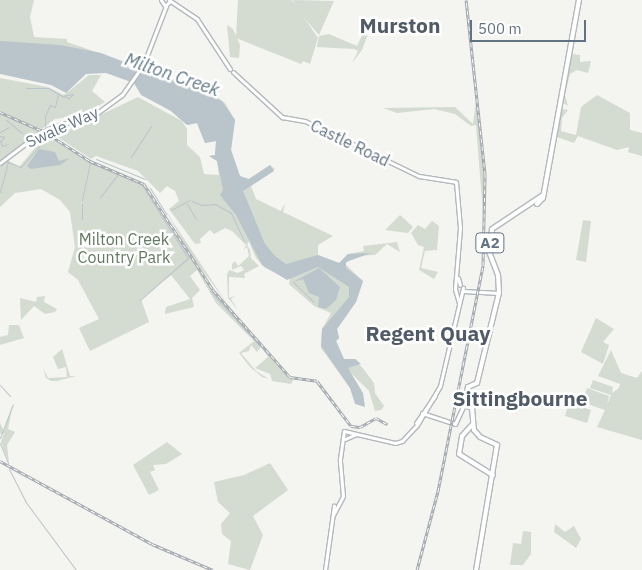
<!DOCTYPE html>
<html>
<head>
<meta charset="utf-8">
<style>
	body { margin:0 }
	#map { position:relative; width:642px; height:570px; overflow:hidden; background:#f4f4f0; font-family:"IBM Plex Sans",sans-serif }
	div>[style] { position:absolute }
	.green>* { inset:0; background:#d4dbd1 }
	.water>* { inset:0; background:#bac5cb }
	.stream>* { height:1px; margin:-0.5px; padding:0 0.5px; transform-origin:0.5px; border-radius:0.5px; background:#bac5cb }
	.roads { filter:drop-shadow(1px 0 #b3b8bd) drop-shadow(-1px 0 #b3b8bd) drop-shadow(0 1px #b3b8bd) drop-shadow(0 -1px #b3b8bd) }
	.secondary>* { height:3px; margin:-1.5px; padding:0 1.5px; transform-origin:1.5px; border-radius:1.5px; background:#fff }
	.primary>* { height:4px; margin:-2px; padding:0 2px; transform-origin:2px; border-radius:2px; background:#fff }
	.rail>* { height:3px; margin-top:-1.5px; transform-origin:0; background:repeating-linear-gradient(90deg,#fff 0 4px,#a1a7ad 0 8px); box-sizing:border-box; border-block:1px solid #a1a7ad }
	.bridges { filter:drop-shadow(1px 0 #b3b8bd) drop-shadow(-1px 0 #b3b8bd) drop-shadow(0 1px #b3b8bd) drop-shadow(0 -1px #b3b8bd) }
	.secondary-bridge>* { height:3px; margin:-1.5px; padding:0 1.5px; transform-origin:1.5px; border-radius:1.5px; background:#fff }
	span { translate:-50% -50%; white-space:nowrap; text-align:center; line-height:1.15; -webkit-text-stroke:5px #fff; paint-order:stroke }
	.shield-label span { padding:1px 4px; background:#fff; border:1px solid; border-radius:4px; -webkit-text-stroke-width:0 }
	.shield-label { font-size:15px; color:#627282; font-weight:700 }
	.street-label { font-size:16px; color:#627282 }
	.park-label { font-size:16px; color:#647961 }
	.water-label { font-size:18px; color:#637a86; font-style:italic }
	.district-label { font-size:21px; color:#505b67; font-weight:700 }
	.scale { position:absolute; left:470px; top:20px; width:116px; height:22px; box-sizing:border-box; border:2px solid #627282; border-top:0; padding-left:6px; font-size:15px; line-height:18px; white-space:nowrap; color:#627282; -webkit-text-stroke:4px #fff; paint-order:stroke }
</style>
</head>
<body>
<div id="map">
	<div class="green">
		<i style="clip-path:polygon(0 0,34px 0,30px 17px,34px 37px,67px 39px,67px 42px,140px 67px,0 53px)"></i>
		<i style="clip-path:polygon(238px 0,292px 0,318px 38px,310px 64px,303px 61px,301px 64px,236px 38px)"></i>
		<i style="clip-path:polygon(293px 0,334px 1px,319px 35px,297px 10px)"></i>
		<i style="clip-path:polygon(369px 21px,372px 23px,362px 50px,352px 63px,358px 51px,354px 49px,317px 47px,319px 36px,329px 34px,357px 46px)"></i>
		<i style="clip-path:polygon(227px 25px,233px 29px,240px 45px,239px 58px,230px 57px)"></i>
		<i style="clip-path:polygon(570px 54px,580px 55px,580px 62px,591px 61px,588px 73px,577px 70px,570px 74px,565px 95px,568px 106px,562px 102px)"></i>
		<i style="clip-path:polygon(143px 69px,213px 94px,225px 103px,235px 120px,231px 150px,240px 176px,247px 180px,270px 165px,275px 169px,251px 186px,256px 199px,281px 211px,285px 203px,283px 212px,333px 236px,318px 245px,318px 255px,339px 263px,348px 254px,364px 251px,363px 246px,397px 242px,400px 252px,387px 244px,375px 255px,354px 256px,345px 264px,363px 281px,356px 302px,337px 329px,339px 338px,336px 341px,344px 359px,355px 359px,358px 361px,348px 363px,325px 343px,358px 288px,326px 261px,293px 272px,257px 243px,219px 109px,223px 150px,251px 238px,247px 245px,250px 250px,251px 258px,259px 266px,244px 274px,245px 278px,229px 277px,229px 298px,235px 296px,231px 299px,238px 310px,228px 298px,227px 275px,229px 270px,238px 273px,244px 270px,241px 266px,232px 270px,232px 264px,235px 261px,238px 266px,249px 256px,247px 247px,244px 250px,246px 245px,232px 231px,225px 228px,214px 234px,210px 230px,200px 239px,201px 243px,195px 244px,169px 209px,179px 201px,175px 191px,167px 186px,160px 193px,138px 171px,96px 156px,91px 159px,56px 136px,138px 97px,182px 121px,187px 129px,187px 145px,200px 157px,204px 174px,219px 175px,217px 161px,209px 156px,215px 155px,216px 141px,205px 143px,197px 123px,187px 125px,171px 111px,140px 93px,134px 83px)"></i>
		<i style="clip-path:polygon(89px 75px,101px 75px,92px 91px,105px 102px,83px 115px,55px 119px,42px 129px,0 112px,0 78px,48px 87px,64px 95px)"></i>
		<i style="clip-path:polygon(597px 95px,630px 113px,630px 130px,642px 133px,642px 156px,628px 152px,629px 147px,617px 150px,578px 136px,574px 143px,554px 136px,562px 109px,568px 110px,562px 118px,561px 131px,576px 135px,581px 107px)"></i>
		<i style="clip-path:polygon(476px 101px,484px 172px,484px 226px,476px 125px,471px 126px,455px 114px,434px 109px,397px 113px,383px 108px,455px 107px,473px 124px)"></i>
		<i style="clip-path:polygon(0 113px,41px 131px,0 161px)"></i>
		<i style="clip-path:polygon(46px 135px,90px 163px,142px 185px,212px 289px,293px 380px,291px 384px,272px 381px,270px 374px,255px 368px,268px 357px,261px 347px,257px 352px,251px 345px,249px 351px,241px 353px,256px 371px,269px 379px,262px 377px,250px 367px,239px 353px,254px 341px,216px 303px,197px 270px,190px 276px,200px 290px,192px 298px,194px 307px,165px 314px,166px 307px,190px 299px,171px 275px,141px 299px,149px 322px,90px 351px,79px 328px,99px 319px,78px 280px,68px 272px,75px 247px,70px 212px,60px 200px,41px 189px,15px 193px,0 207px,0 166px,7px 160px,19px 167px)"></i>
		<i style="clip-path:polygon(165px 209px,173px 222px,226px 302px,188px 251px)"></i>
		<i style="clip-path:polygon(400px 215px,413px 227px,408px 233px,385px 230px)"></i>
		<i style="clip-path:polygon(583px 220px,591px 221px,586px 262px,576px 260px)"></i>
		<i style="clip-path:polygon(432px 221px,439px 226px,437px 250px,425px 251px,421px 268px,438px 272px,434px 279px,419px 270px,424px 247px,418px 245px,411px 233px,418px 225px,425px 229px)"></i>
		<i style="clip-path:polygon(252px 240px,273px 266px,314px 262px,357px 288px,329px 322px,357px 405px,350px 388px,321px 348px,322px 329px,331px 313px,314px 306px,289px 284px,290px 279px,265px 268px,256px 258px,249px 242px)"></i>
		<i style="clip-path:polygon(45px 296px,44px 302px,57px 309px,55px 312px,45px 314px,34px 306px,21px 320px,20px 298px,36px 302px,37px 297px)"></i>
		<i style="clip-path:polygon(596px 318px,614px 329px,603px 342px,609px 345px,603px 364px,581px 352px)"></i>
		<i style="clip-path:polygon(9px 325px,19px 325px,24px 338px,0 345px,0 337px,8px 335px)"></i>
		<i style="clip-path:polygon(62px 349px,70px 376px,76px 376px,57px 381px,51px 381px,46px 378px,43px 368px,48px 378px,67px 377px,66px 367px,58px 369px,53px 357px)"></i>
		<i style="clip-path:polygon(611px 350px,621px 373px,637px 378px,642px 371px,642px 440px,597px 427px,605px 410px,582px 402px,587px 388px,609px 396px,607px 405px,611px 395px,590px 388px,593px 380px,613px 387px,612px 393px,619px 388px,620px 384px,598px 376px)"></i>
		<i style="clip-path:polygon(353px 362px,361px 366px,374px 383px,375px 393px,384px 406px,381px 410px,375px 411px,369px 391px,349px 371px,360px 389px,357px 387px,347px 368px)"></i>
		<i style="clip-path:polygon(13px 403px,8px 429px,15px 432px,7px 445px,9px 463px,1px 442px,4px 433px,0 434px,0 423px,4px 431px)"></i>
		<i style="clip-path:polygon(569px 403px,591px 410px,587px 423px,565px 416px)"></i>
		<i style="clip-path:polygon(167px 442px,182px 454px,166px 464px,153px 465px,155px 470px,150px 472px,159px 490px,149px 495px,133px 465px)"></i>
		<i style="clip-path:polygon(270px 463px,288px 490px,253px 516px,263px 535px,250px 570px,228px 564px,231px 541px,222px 534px,221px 524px,230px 513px,218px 502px,214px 482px,244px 475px)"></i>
		<i style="clip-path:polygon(555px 524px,565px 532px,574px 526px,581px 539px,576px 548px,554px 532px)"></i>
		<i style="clip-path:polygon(523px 531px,531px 532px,531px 554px,523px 565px,510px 565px,513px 543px,521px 544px)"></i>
	</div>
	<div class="water">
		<i style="clip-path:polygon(0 41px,60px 45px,101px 53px,222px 101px,235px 120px,231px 150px,240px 176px,249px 179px,270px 165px,274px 171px,243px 191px,265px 244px,275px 256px,286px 264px,318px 255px,339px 263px,348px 254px,371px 253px,346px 262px,346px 268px,363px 281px,356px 302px,337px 329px,339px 338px,336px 341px,344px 359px,355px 359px,361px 364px,348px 368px,363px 393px,365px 407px,355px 404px,350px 388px,321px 346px,322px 329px,349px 297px,349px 287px,318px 267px,287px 280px,262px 265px,236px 215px,220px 195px,223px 190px,217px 161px,209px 156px,215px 155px,216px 141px,205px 143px,197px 123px,187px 125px,171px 111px,141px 95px,134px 83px,106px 73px,86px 74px,66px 93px,51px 85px,0 74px)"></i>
		<i style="clip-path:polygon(39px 149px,55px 152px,59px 161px,70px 158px,60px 165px,31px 169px,27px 166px)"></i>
		<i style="clip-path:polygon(319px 268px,340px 287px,336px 300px,326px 309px,318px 307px,319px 297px,309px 293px,303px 279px,293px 282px)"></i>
	</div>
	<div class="stream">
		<i style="left:26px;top:88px;width:22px"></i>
		<i style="left:48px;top:88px;width:16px;rotate:30deg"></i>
		<i style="left:62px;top:96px;width:11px;rotate:-10deg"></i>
		<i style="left:73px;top:94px;width:6px;rotate:135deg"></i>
		<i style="left:69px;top:98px;width:7px;rotate:-164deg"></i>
		<i style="left:6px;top:120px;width:21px;rotate:39deg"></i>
		<i style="left:0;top:132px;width:10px;rotate:-29deg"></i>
		<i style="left:0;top:136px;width:4px;rotate:14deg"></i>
		<i style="left:4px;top:137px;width:5px;rotate:127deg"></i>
		<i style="left:52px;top:137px;width:45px;rotate:34deg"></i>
		<i style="left:0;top:141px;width:5px;rotate:68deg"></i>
		<i style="left:2px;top:146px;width:6px;rotate:-18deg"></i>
		<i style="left:131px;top:157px;width:37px;rotate:-57deg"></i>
		<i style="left:96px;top:159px;width:53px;rotate:22.2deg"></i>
		<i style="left:6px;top:161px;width:16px;rotate:22deg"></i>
		<i style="left:21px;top:167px;width:38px;rotate:-49deg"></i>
		<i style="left:46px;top:138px;width:22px;rotate:-93deg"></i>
		<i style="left:45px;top:116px;width:12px;rotate:-66deg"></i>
		<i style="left:50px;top:105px;width:5px;rotate:22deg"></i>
		<i style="left:55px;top:107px;width:13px;rotate:-77deg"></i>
		<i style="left:124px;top:175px;width:21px;rotate:29deg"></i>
		<i style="left:142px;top:185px;width:86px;rotate:57.8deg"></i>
		<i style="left:188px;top:258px;width:64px;rotate:138.8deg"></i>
		<i style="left:150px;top:188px;width:31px;rotate:58deg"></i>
		<i style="left:0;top:192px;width:30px;rotate:-75deg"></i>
		<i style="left:82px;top:200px;width:38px;rotate:-78deg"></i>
		<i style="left:90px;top:163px;width:31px;rotate:19deg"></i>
		<i style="left:119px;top:173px;width:31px;rotate:128deg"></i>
		<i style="left:192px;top:201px;width:11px;rotate:22deg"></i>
		<i style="left:202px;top:205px;width:13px;rotate:-4deg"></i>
		<i style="left:215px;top:204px;width:18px;rotate:29deg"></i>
		<i style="left:231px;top:213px;width:31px;rotate:65deg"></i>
		<i style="left:82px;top:204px;width:15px;rotate:90deg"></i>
		<i style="left:187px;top:204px;width:17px;rotate:59deg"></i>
		<i style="left:171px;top:210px;width:21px;rotate:-28deg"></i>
		<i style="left:293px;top:282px;width:28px;rotate:44deg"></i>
		<i style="left:210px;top:291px;width:74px;rotate:47.7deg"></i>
		<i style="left:0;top:385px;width:15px;rotate:48deg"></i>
		<i style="left:0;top:438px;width:36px;rotate:-69deg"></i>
		<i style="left:0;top:443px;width:22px;rotate:68deg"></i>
		<i style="left:9px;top:469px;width:36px;rotate:63deg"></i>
		<i style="left:25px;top:501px;width:86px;rotate:53.5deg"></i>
	</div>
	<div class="roads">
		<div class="secondary">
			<i style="left:161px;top:0;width:7px;rotate:56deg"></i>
			<i style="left:165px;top:6px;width:7px;rotate:-45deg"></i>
			<i style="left:169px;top:0;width:34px;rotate:34deg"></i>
			<i style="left:197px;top:19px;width:60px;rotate:56.6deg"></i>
			<i style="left:233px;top:72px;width:67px;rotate:42.6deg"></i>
			<i style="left:282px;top:117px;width:23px;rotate:10deg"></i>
			<i style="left:305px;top:121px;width:127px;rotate:25.8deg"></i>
			<i style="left:419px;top:176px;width:37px;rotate:9deg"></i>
			<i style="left:456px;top:182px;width:46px;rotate:85deg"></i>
			<i style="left:460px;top:228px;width:61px;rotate:94.7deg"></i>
			<i style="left:455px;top:289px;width:15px;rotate:74deg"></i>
			<i style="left:51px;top:128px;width:48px;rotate:-18.1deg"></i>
			<i style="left:97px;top:113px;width:31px;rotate:-36deg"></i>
			<i style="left:122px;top:95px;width:39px;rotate:-55deg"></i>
			<i style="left:144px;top:63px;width:61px;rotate:-68.9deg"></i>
			<i style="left:0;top:163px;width:48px;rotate:-37.3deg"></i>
			<i style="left:458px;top:278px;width:7px;rotate:74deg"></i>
			<i style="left:463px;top:291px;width:36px;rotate:3deg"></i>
			<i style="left:422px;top:413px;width:35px;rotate:18deg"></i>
			<i style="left:455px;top:424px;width:21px;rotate:-65deg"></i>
			<i style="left:416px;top:423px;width:33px;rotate:-55deg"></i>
			<i style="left:345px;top:439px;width:12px;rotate:-24deg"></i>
			<i style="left:333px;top:515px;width:21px;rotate:-62deg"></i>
			<i style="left:343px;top:496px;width:37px;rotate:-95deg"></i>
			<i style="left:340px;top:459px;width:28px;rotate:-82deg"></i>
			<i style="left:344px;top:431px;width:52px;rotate:13.2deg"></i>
			<i style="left:395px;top:443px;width:7px;rotate:-16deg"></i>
			<i style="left:402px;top:441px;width:22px;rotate:-47deg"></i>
			<i style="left:417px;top:425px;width:45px;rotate:-59.5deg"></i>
			<i style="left:440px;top:386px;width:101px;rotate:-76.8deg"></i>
			<i style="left:325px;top:570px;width:65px;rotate:-82deg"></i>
		</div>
		<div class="primary">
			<i style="left:537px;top:204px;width:8px;rotate:-45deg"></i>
			<i style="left:543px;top:198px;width:201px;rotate:-79.7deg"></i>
			<i style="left:468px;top:387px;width:10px;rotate:-24deg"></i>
			<i style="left:477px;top:383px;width:93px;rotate:-76.3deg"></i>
			<i style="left:499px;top:293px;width:18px;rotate:-93deg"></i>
			<i style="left:498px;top:275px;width:26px;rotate:-111deg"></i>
			<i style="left:489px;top:251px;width:22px;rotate:-82deg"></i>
			<i style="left:492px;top:229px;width:61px;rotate:-33.7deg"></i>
			<i style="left:468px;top:387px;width:18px;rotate:103deg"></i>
			<i style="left:464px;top:405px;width:9px;rotate:21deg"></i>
			<i style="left:472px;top:408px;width:22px;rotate:85deg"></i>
			<i style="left:474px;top:430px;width:9px;rotate:49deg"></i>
			<i style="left:480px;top:437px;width:19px;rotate:25deg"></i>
			<i style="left:497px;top:445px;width:127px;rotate:99.5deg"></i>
			<i style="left:472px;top:425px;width:15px;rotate:132deg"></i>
			<i style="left:462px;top:436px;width:18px;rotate:99deg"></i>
			<i style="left:459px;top:454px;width:40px;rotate:32deg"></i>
		</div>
	</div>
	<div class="rail">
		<i style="left:0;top:112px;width:49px;rotate:24deg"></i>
		<i style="left:45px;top:132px;width:54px;rotate:32.8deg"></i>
		<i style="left:90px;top:161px;width:59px;rotate:23.1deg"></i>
		<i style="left:144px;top:184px;width:126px;rotate:56.9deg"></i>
		<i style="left:213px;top:290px;width:116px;rotate:48.5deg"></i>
		<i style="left:290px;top:377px;width:27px;rotate:8deg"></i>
		<i style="left:317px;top:381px;width:56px;rotate:52.9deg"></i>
		<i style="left:351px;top:426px;width:9px;rotate:6deg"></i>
		<i style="left:360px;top:427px;width:18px;rotate:-29deg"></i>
		<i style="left:376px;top:418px;width:13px;rotate:29deg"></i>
		<i style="left:0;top:461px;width:173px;rotate:28.6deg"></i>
		<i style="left:152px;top:544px;width:66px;rotate:23.1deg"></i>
		<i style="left:417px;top:570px;width:82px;rotate:-75.1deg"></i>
		<i style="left:438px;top:491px;width:230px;rotate:-78.7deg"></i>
		<i style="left:483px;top:265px;width:91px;rotate:-88.7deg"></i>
		<i style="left:485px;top:174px;width:175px;rotate:-96.2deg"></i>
	</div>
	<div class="bridges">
		<div class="secondary-bridge">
			<i style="left:38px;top:134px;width:14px;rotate:-25deg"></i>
		</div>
	</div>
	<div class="shield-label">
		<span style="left:490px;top:243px">A2</span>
	</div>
	<div class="street-label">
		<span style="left:62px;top:127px;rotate:-24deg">Swale Way</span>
		<span style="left:350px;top:143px;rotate:26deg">Castle Road</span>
	</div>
	<div class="park-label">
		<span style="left:124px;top:248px">Milton Creek<br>Country Park</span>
	</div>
	<div class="water-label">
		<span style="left:172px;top:75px;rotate:19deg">Milton Creek</span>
	</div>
	<div class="district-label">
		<span style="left:400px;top:25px">Murston</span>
		<span style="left:428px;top:333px">Regent Quay</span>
		<span style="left:520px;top:398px">Sittingbourne</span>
	</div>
	<div class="scale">500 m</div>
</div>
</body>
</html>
